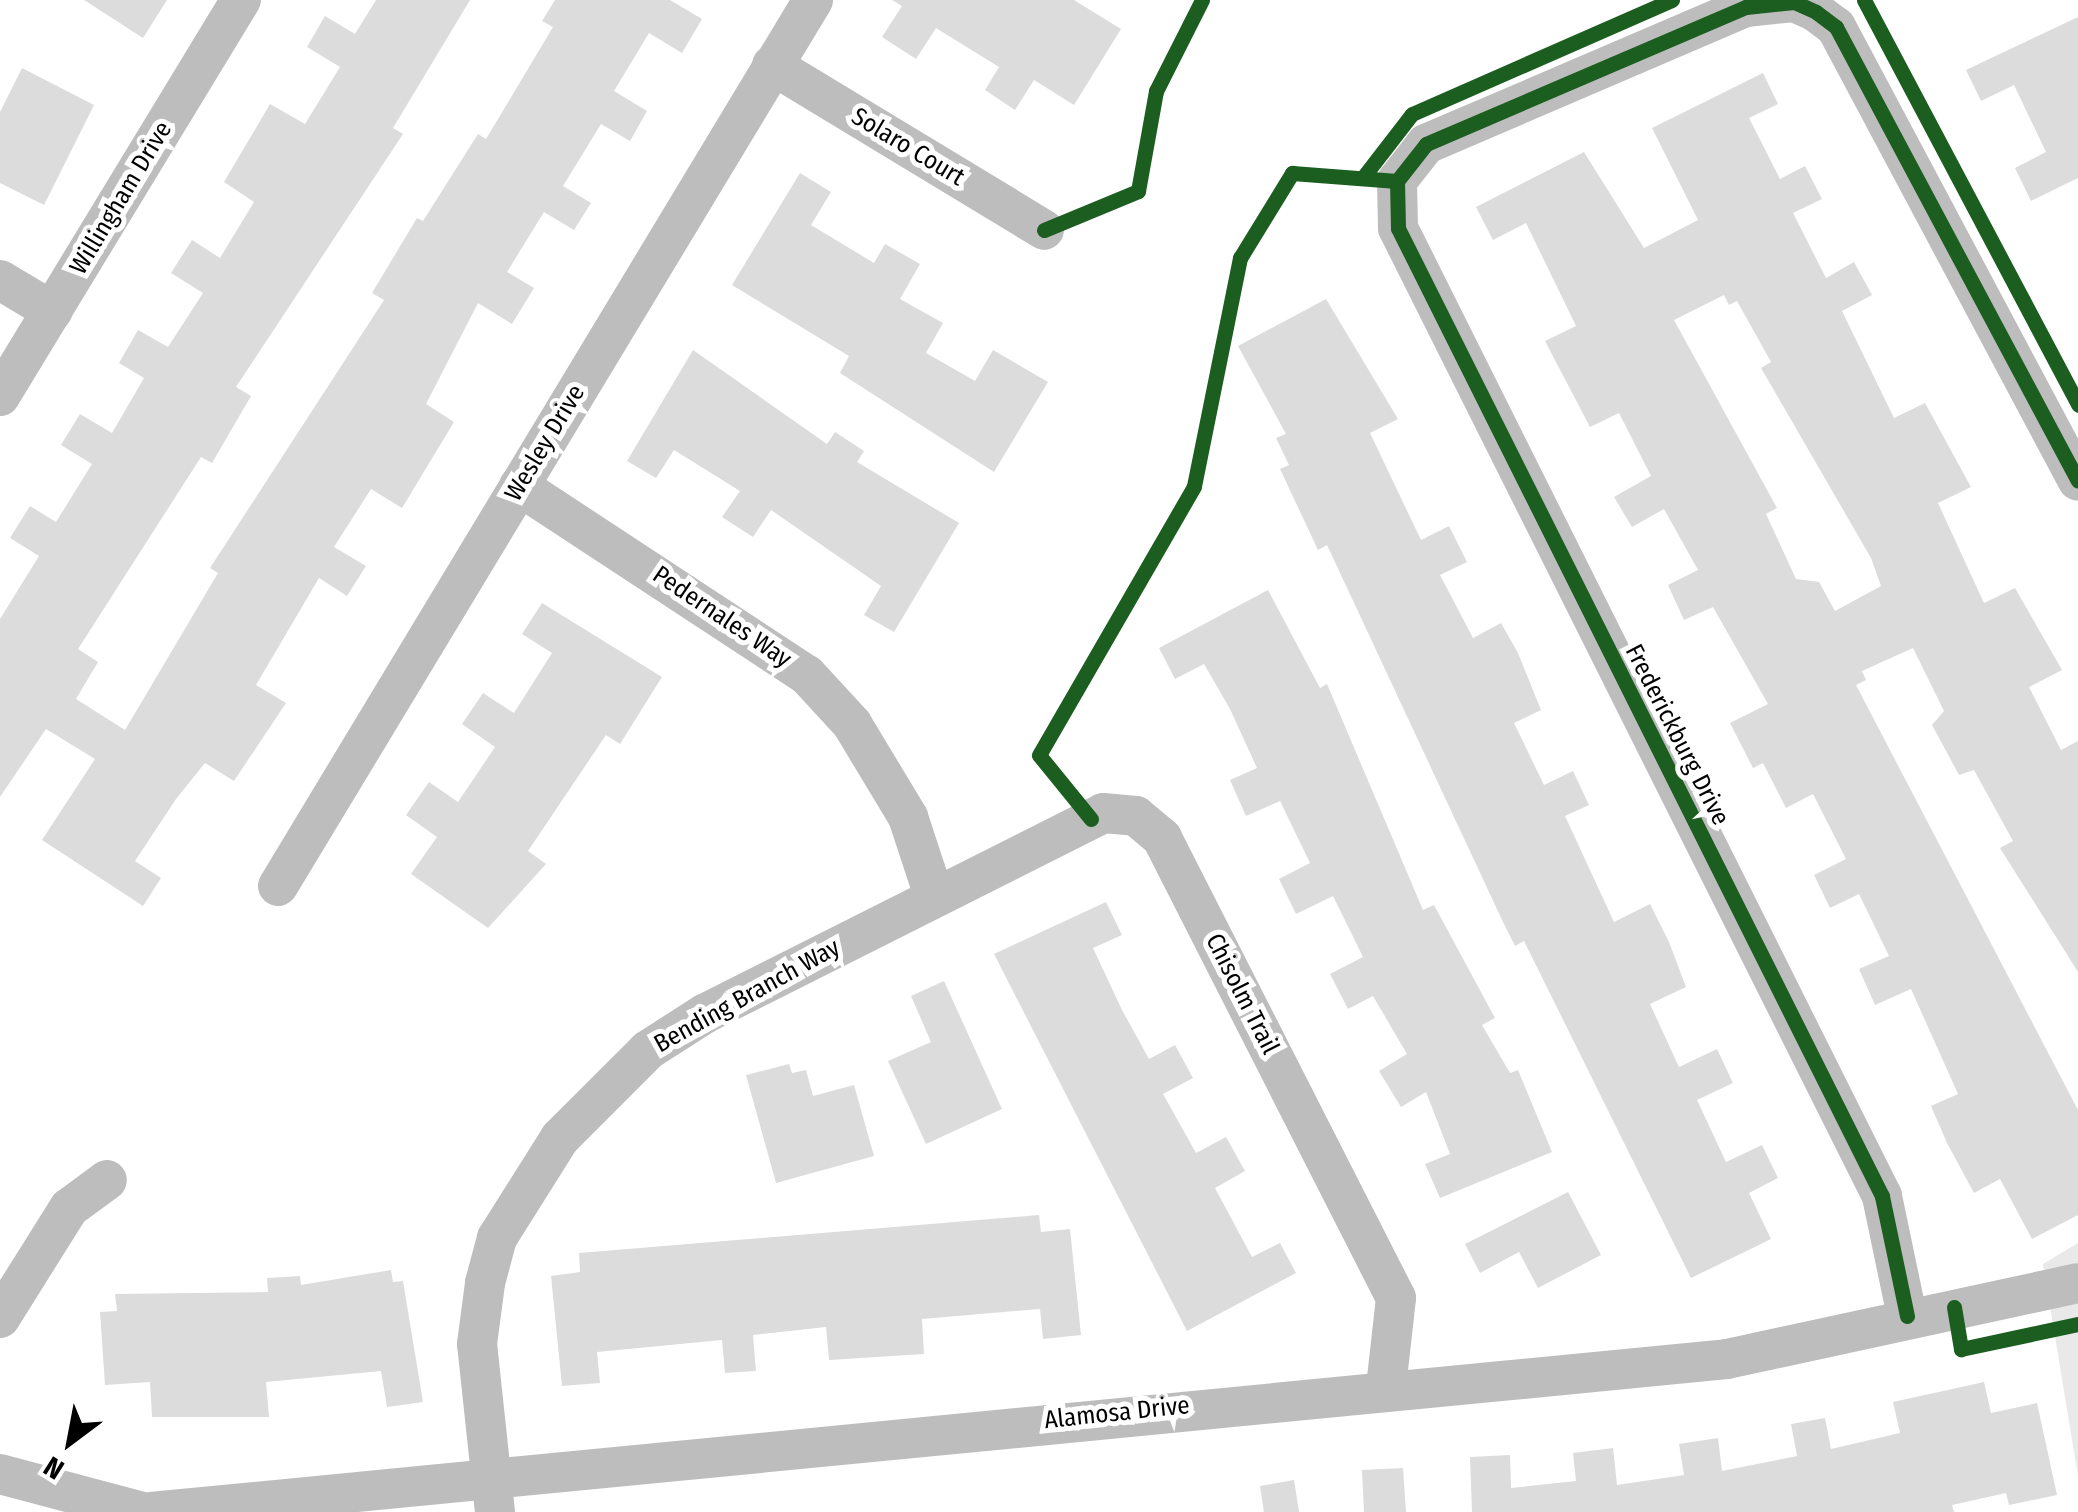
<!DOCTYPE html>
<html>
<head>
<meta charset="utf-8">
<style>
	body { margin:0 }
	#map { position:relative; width:2078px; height:1512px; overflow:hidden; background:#fff; font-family:"Fira Sans Condensed",sans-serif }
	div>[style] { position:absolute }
	.green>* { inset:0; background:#e9e9e9 }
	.building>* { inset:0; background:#dcdcdc }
	.street>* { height:40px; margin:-20px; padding:0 20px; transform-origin:20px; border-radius:20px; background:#bdbdbd }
	.cycleway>* { height:15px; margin:-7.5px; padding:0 7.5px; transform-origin:7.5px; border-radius:7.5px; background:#1b5e20 }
	span { translate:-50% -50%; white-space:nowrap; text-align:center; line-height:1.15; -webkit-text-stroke:10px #fff; paint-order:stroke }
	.street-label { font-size:25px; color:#000 }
	.north { position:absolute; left:20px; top:1392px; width:100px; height:100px; -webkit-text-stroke:8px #fff; paint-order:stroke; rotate:212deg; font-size:28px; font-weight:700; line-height:40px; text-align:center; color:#000 }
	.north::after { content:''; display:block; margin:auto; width:35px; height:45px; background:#000; clip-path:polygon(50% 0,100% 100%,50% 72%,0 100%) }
</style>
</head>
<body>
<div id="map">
	<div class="green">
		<i style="clip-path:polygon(2078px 1243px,2078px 1476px,2043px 1264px)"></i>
	</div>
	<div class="building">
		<i style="clip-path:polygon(84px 0,167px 0,143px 38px)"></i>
		<i style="clip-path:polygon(376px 0,470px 0,393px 128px,403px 134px,236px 387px,251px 396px,212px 463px,201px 457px,78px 649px,98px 662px,76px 699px,125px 730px,218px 573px,210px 568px,384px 300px,372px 293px,417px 218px,423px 221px,478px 134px,486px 139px,553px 27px,542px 21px,555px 0,670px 0,702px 19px,682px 53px,649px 33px,614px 91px,647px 111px,630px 141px,601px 124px,563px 186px,591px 203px,574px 230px,544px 212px,507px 272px,534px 288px,512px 324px,478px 303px,426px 404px,454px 422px,402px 508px,371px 489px,334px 547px,366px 566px,347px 596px,319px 578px,256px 685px,286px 703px,234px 781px,205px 763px,176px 799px,135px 861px,161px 878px,143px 906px,42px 840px,95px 759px,46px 729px,0 797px,0 619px,39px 556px,10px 538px,30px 506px,56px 522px,92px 464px,61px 445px,80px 414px,112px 433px,144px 378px,119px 363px,138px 330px,168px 347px,203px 293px,171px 273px,192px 240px,220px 258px,254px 202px,224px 182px,270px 104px,305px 124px,340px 67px,307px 47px,325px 16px,355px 34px)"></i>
		<i style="clip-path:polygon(892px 0,1074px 0,1121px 29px,1074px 105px,1034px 80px,1015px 110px,985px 90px,999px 67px,936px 28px,916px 59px,882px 37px,902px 6px)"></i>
		<i style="clip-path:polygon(2078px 17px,2078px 178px,2031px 201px,2015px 168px,2046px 152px,2014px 85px,1981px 101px,1966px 70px)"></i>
		<i style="clip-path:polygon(22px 68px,94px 105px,44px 205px,0 183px,0 112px)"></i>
		<i style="clip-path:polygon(evenodd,1763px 73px,1778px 104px,1749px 118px,1780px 179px,1805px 166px,1822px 199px,1793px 213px,1826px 278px,1854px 262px,1872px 295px,1842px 311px,1894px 418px,1925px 403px,1971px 487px,1938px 503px,1984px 603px,2015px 588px,2062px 670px,2029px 687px,2061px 750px,2078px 741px,2078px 972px,2000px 848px,2013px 841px,1974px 770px,1959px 775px,1932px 725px,1944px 711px,1913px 648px,1862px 671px,1866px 680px,1856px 685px,2078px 1110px,2078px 1215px,2032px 1239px,2000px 1179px,1974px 1193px,1947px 1143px,1931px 1106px,1958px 1094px,1911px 989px,1875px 1005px,1859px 969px,1889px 956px,1859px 894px,1830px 908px,1814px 875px,1846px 859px,1813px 794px,1786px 808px,1763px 763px,1753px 768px,1730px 723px,1768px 704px,1713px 607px,1684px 620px,1668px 585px,1698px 570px,1664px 509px,1632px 527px,1614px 497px,1651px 476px,1619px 413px,1590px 427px,1545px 341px,1576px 326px,1526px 223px,1493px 240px,1476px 207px,1584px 152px,1644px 248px,1698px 220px,1652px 128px,1763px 73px,1724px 295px,1729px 305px,1737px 301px,1771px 362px,1761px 368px,1871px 558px,1881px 586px,1835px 611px,1819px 582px,1796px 579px,1766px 514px,1777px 508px,1674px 320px,1724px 295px)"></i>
		<i style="clip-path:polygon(800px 173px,831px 192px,811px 225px,874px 263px,885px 244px,920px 264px,900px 299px,943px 323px,926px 353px,975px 381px,993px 350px,1048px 382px,994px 472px,840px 373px,849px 356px,732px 285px)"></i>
		<i style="clip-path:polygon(1326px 299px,1398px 419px,1370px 433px,1421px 540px,1449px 526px,1467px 562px,1440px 575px,1473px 638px,1501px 623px,1518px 653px,1541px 710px,1514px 723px,1544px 785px,1573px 771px,1589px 805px,1565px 816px,1614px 922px,1650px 904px,1669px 942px,1686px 987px,1650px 1004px,1679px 1067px,1717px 1049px,1733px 1083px,1697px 1100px,1726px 1162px,1762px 1145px,1778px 1178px,1749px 1193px,1771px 1239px,1691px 1278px,1524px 941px,1515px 946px,1503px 922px,1327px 545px,1318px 550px,1280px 469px,1289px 465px,1276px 438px,1286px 434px,1238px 346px)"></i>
		<i style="clip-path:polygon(693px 350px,827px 444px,835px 432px,864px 451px,857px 462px,959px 523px,894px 632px,864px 615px,881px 586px,771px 510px,753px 537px,722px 517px,740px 491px,674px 450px,656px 478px,627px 461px)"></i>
		<i style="clip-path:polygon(1268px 590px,1320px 688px,1327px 684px,1423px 910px,1434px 905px,1495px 1018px,1482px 1025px,1510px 1073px,1518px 1070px,1552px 1152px,1440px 1198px,1425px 1164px,1450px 1154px,1426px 1092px,1401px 1107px,1379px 1071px,1407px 1054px,1373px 996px,1348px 1009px,1330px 974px,1363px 957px,1333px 896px,1296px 914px,1279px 879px,1310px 863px,1280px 801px,1246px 816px,1230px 780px,1257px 768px,1230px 709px,1204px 664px,1175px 679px,1159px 648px)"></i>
		<i style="clip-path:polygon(542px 603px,662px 677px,620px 744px,606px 735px,528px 851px,546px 864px,488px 928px,411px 874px,437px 837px,406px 815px,429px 782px,458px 802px,495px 747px,462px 724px,483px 693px,514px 713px,552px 653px,522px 634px)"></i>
		<i style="clip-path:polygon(1106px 902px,1122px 935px,1093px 948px,1122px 1010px,1149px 1059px,1175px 1045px,1193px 1078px,1163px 1094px,1196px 1153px,1226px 1137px,1245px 1171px,1215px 1188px,1252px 1257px,1280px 1243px,1296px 1273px,1187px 1331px,994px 954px)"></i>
		<i style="clip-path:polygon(944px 981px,1002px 1109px,926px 1144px,888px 1061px,931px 1042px,911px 996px)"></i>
		<i style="clip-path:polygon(789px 1064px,792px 1073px,806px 1070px,813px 1096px,854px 1085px,874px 1156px,776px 1183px,746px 1075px)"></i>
		<i style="clip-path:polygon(1568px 1192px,1601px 1255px,1538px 1288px,1519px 1252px,1480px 1273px,1465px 1244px)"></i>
		<i style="clip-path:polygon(1039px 1215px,1041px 1232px,1070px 1229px,1081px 1335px,1043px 1339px,1040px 1309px,922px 1319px,924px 1354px,829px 1360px,826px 1327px,753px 1335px,756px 1371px,725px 1373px,722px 1340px,597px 1352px,600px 1383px,562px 1386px,551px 1276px,580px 1272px,579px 1253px)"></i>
		<i style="clip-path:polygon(391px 1270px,393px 1282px,403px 1281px,423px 1402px,387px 1407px,381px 1371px,266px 1382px,269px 1417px,152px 1417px,150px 1382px,105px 1385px,100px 1312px,117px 1311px,115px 1294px,268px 1292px,267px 1278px,300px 1276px,301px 1285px)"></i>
		<i style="clip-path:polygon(1984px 1382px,1991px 1413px,2037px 1403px,2057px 1495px,2009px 1505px,2006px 1493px,1952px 1505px,1954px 1512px,1472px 1512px,1470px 1457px,1510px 1455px,1511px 1488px,1576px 1481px,1573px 1453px,1613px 1448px,1617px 1485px,1684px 1475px,1679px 1444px,1718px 1438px,1722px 1471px,1797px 1456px,1791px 1424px,1825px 1418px,1831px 1449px,1900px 1433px,1893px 1402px)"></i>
		<i style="clip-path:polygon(1403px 1468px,1406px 1512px,1364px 1512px,1362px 1470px)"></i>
		<i style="clip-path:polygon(1294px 1480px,1299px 1512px,1264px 1512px,1260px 1486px)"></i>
	</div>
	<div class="street">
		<i style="left:772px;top:65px;width:318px;rotate:31.2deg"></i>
		<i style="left:0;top:280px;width:61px;rotate:30.8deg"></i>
		<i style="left:0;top:396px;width:464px;rotate:-58.7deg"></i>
		<i style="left:519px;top:486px;width:344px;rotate:33.3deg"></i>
		<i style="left:807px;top:675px;width:67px;rotate:47.4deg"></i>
		<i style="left:852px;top:724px;width:109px;rotate:58.9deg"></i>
		<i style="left:908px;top:817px;width:83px;rotate:71.8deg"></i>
		<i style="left:278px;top:886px;width:1035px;rotate:-58.87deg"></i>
		<i style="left:1907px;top:1316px;width:123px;rotate:-101.8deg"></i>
		<i style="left:1882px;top:1196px;width:1082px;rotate:-116.57deg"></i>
		<i style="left:1398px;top:228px;width:47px;rotate:-91.2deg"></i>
		<i style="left:1397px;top:181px;width:47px;rotate:-51.9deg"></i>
		<i style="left:1426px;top:144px;width:348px;rotate:-23.2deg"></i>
		<i style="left:1746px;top:7px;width:48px;rotate:-5.9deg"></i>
		<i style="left:1794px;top:2px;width:24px;rotate:24deg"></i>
		<i style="left:1816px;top:12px;width:25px;rotate:37deg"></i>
		<i style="left:1836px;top:27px;width:514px;rotate:61.94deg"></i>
		<i style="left:0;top:1318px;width:130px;rotate:-57.9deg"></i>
		<i style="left:69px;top:1208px;width:47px;rotate:-36.4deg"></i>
		<i style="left:0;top:1474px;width:148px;rotate:14.9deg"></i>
		<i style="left:151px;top:1512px;width:1583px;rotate:-5.54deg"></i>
		<i style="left:1727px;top:1359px;width:359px;rotate:-12.2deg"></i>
		<i style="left:495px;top:1512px;width:169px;rotate:-96.1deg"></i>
		<i style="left:477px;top:1344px;width:62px;rotate:-82.5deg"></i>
		<i style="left:485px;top:1283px;width:47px;rotate:-75.1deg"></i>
		<i style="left:497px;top:1238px;width:118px;rotate:-57.8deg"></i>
		<i style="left:560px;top:1138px;width:124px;rotate:-45deg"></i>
		<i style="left:648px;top:1050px;width:67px;rotate:-32.7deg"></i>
		<i style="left:704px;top:1014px;width:447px;rotate:-26.7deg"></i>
		<i style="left:1103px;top:813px;width:33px;rotate:5deg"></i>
		<i style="left:1136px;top:816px;width:34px;rotate:40deg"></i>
		<i style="left:1162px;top:838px;width:516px;rotate:63.04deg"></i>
		<i style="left:1396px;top:1298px;width:90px;rotate:96.4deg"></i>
	</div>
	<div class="cycleway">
		<i style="left:1864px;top:0;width:458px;rotate:62.1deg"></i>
		<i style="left:1364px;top:176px;width:78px;rotate:-52.3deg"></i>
		<i style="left:1412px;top:114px;width:284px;rotate:-23.7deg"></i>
		<i style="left:1044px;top:230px;width:102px;rotate:-22.5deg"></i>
		<i style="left:1138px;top:191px;width:102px;rotate:-79.8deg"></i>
		<i style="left:1156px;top:91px;width:102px;rotate:-63.2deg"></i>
		<i style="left:1091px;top:819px;width:82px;rotate:-129.1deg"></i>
		<i style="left:1039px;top:755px;width:310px;rotate:-60deg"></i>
		<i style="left:1194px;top:486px;width:233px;rotate:-78.6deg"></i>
		<i style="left:1240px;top:258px;width:100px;rotate:-58.5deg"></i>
		<i style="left:1292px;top:173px;width:105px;rotate:4.4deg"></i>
		<i style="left:1954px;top:1307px;width:43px;rotate:80.5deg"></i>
		<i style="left:1961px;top:1349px;width:120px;rotate:-12.1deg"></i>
		<i style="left:1907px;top:1316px;width:123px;rotate:-101.8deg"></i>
		<i style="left:1882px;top:1196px;width:1082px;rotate:-116.57deg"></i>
		<i style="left:1398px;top:228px;width:47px;rotate:-91.2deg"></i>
		<i style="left:1397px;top:181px;width:47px;rotate:-51.9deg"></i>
		<i style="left:1426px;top:144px;width:348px;rotate:-23.2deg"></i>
		<i style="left:1746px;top:7px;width:48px;rotate:-5.9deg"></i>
		<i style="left:1794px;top:2px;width:24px;rotate:24deg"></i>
		<i style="left:1816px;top:12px;width:25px;rotate:37deg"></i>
		<i style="left:1836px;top:27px;width:514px;rotate:61.94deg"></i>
	</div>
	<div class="street-label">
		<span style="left:908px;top:147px;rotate:31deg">Solaro Court</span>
		<span style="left:121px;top:198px;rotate:-59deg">Willingham Drive</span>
		<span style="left:545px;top:443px;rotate:-59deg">Wesley Drive</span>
		<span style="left:722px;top:617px;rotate:34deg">Pedernales Way</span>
		<span style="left:1677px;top:735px;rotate:63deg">Frederickburg Drive</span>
		<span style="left:1242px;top:994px;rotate:63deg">Chisolm Trail</span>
		<span style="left:747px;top:996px;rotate:-29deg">Bending Branch Way</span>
		<span style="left:1117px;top:1413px;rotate:-6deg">Alamosa Drive</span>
	</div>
	<div class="north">N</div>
</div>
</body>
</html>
